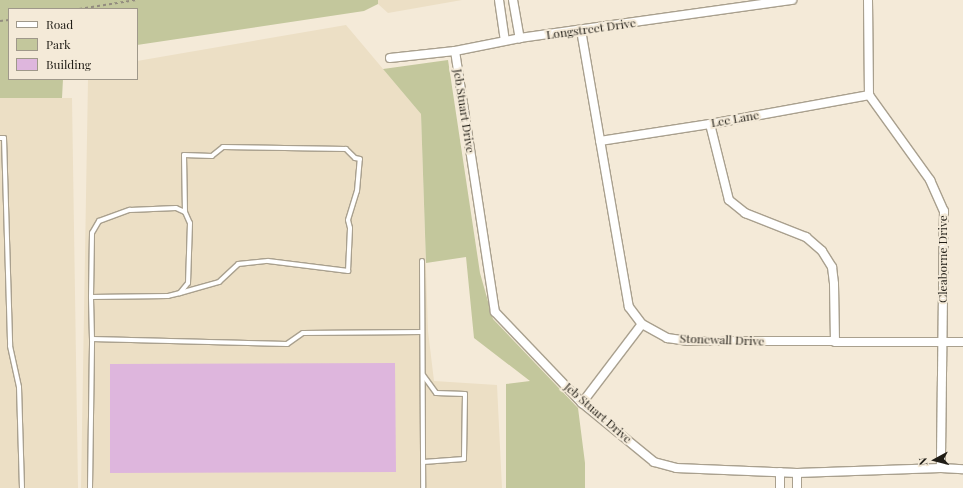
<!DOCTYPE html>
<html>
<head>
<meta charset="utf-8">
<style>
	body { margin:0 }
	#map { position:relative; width:963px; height:488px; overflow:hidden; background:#f4ead8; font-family:"Playfair Display",serif }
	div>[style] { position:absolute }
	.built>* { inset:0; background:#ecdfc5 }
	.green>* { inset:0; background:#c3c79c }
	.building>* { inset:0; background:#deb6dd }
	.path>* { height:1.5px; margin-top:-0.75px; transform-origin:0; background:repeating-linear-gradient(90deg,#938c7f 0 3px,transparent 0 6px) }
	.roads { filter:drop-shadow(1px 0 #a9a08e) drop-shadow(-1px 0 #a9a08e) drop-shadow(0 1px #a9a08e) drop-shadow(0 -1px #a9a08e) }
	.lane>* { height:4px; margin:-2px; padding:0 2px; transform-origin:2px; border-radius:2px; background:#fff }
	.street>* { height:8px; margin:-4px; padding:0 4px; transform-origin:4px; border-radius:4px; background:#fff }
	span { translate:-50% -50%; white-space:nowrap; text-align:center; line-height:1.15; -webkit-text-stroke:4px #f4ead8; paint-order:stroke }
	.street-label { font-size:12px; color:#201d16 }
	.legend { position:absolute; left:8px; top:8px; width:130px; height:72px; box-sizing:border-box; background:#f4ead8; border:1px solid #9f988a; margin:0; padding:5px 7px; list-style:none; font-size:12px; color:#201d16 }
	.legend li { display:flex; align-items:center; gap:8px; height:20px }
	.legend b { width:20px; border:1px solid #9f988a }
	.north { position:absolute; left:915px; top:440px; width:40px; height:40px; -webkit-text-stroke:3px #f4ead8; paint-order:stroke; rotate:263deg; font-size:11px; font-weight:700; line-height:16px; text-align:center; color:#201d16 }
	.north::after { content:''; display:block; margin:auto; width:14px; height:18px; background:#201d16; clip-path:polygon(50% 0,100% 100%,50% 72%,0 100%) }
</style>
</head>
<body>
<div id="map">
	<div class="built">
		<i style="clip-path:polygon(378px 0,462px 0,388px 13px,378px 4px)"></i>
		<i style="clip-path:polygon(346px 25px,421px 114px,428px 331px,434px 381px,497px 385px,502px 488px,81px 488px,88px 79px,137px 79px,137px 61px)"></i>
		<i style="clip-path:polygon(0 98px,72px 98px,78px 488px,0 488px)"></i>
	</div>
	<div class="green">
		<i style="clip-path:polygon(0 0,378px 0,378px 4px,364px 11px,137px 45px,137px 9px,9px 9px,9px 79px,63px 79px,62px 98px,0 98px)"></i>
		<i style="clip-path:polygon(448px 60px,480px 273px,493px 319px,578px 408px,585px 463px,585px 488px,506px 488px,506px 384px,530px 381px,474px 338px,466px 257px,426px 263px,421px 114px,383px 69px)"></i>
	</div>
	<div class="building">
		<i style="clip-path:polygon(395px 363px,396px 472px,110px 473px,110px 364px)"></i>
	</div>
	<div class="path">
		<i style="left:79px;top:9px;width:58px;rotate:-9deg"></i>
		<i style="left:0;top:21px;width:9px;rotate:-6deg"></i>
	</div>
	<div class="roads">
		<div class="lane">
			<i style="left:0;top:138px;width:4px"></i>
			<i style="left:4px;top:138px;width:208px;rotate:88.3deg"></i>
			<i style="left:10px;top:346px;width:42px;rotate:77.6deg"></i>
			<i style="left:19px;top:387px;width:101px;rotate:88.3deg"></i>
			<i style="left:422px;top:261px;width:227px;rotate:89.7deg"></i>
			<i style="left:180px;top:293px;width:41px;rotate:-15.8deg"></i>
			<i style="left:219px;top:282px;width:26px;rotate:-43deg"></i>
			<i style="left:238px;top:264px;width:30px;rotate:-6deg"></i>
			<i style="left:268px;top:261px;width:81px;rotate:7.1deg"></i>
			<i style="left:348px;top:271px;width:43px;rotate:-87.3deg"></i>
			<i style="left:350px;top:228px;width:8px;rotate:-104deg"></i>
			<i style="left:348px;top:220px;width:30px;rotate:-73deg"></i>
			<i style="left:357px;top:191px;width:32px;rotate:-85deg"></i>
			<i style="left:360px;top:159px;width:5px;rotate:-169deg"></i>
			<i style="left:355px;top:158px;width:13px;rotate:-135deg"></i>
			<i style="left:346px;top:149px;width:123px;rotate:-179.1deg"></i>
			<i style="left:223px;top:147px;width:14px;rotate:141deg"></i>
			<i style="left:212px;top:156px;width:28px;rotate:-178deg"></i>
			<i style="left:184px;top:155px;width:57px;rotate:89deg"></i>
			<i style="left:92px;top:339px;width:195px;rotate:1.5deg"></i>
			<i style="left:287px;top:344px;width:19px;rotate:-35deg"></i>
			<i style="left:303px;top:333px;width:119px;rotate:-0.5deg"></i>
			<i style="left:423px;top:375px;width:22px;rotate:54deg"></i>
			<i style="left:436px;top:393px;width:29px;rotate:2deg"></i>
			<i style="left:465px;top:394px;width:65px;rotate:90.9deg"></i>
			<i style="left:464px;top:459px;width:41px;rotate:175.8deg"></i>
			<i style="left:90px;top:488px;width:149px;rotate:-89.2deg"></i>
			<i style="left:92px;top:339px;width:42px;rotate:-91.4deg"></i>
			<i style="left:91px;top:297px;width:64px;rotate:-89.1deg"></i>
			<i style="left:92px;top:233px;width:14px;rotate:-60deg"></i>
			<i style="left:99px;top:221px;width:33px;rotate:-20deg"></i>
			<i style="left:130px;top:210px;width:46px;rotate:-2.5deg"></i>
			<i style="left:176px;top:208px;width:10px;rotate:24deg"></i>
			<i style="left:185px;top:212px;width:12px;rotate:66deg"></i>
			<i style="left:190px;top:223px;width:60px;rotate:91.9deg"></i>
			<i style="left:188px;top:283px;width:13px;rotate:129deg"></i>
			<i style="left:180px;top:293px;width:12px;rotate:166deg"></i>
			<i style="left:168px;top:296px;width:77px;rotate:179.3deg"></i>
		</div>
		<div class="street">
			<i style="left:499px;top:0;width:41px;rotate:81.7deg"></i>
			<i style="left:513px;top:0;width:39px;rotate:80deg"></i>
			<i style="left:868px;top:0;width:95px;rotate:89.4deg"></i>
			<i style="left:869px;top:95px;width:105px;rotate:54.3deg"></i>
			<i style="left:930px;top:180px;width:34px;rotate:66deg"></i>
			<i style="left:944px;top:211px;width:257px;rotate:90.7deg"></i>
			<i style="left:581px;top:30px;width:281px;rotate:80.2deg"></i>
			<i style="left:629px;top:307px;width:21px;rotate:53deg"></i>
			<i style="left:642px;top:324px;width:29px;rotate:29deg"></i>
			<i style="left:667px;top:338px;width:22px;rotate:8deg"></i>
			<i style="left:689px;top:341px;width:274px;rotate:0.2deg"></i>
			<i style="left:455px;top:51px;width:264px;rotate:81.3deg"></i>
			<i style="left:495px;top:312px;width:126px;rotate:46.3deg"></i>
			<i style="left:582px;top:403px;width:93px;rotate:39.3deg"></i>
			<i style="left:654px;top:462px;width:23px;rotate:15deg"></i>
			<i style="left:676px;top:468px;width:121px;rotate:2.4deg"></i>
			<i style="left:797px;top:473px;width:144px;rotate:-2deg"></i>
			<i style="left:941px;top:468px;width:22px;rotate:3deg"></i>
			<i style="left:390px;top:58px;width:65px;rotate:-6.1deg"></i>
			<i style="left:455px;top:51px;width:66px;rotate:-11.3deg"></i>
			<i style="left:520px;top:38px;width:275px;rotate:-8deg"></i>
			<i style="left:710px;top:124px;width:78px;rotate:76deg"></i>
			<i style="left:729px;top:200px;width:21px;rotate:39deg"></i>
			<i style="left:745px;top:213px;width:66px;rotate:21.5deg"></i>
			<i style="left:806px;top:237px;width:21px;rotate:41deg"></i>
			<i style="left:822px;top:251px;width:19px;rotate:58deg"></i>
			<i style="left:832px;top:267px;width:17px;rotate:83deg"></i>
			<i style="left:834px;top:284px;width:58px;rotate:89deg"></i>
			<i style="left:600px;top:141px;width:111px;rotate:-8.8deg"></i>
			<i style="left:710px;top:124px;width:162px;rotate:-10.3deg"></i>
			<i style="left:582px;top:403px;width:99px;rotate:-52.8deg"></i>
			<i style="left:780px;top:488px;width:16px;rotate:-90deg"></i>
			<i style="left:797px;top:488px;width:15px;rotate:-90deg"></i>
		</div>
	</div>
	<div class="street-label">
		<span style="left:591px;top:29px;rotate:-8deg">Longstreet Drive</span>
		<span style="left:464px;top:111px;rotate:81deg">Jeb Stuart Drive</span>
		<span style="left:735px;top:119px;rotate:-10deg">Lee Lane</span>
		<span style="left:943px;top:259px;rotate:-90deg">Cleaborne Drive</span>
		<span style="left:722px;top:340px;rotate:2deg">Stonewall Drive</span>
		<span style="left:598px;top:413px;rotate:41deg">Jeb Stuart Drive</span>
	</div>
	<ul class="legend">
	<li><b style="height:5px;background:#fff"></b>Road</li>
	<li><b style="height:11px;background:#c3c79c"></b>Park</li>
	<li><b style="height:11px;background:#deb6dd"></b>Building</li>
	</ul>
	<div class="north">N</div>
</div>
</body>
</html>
